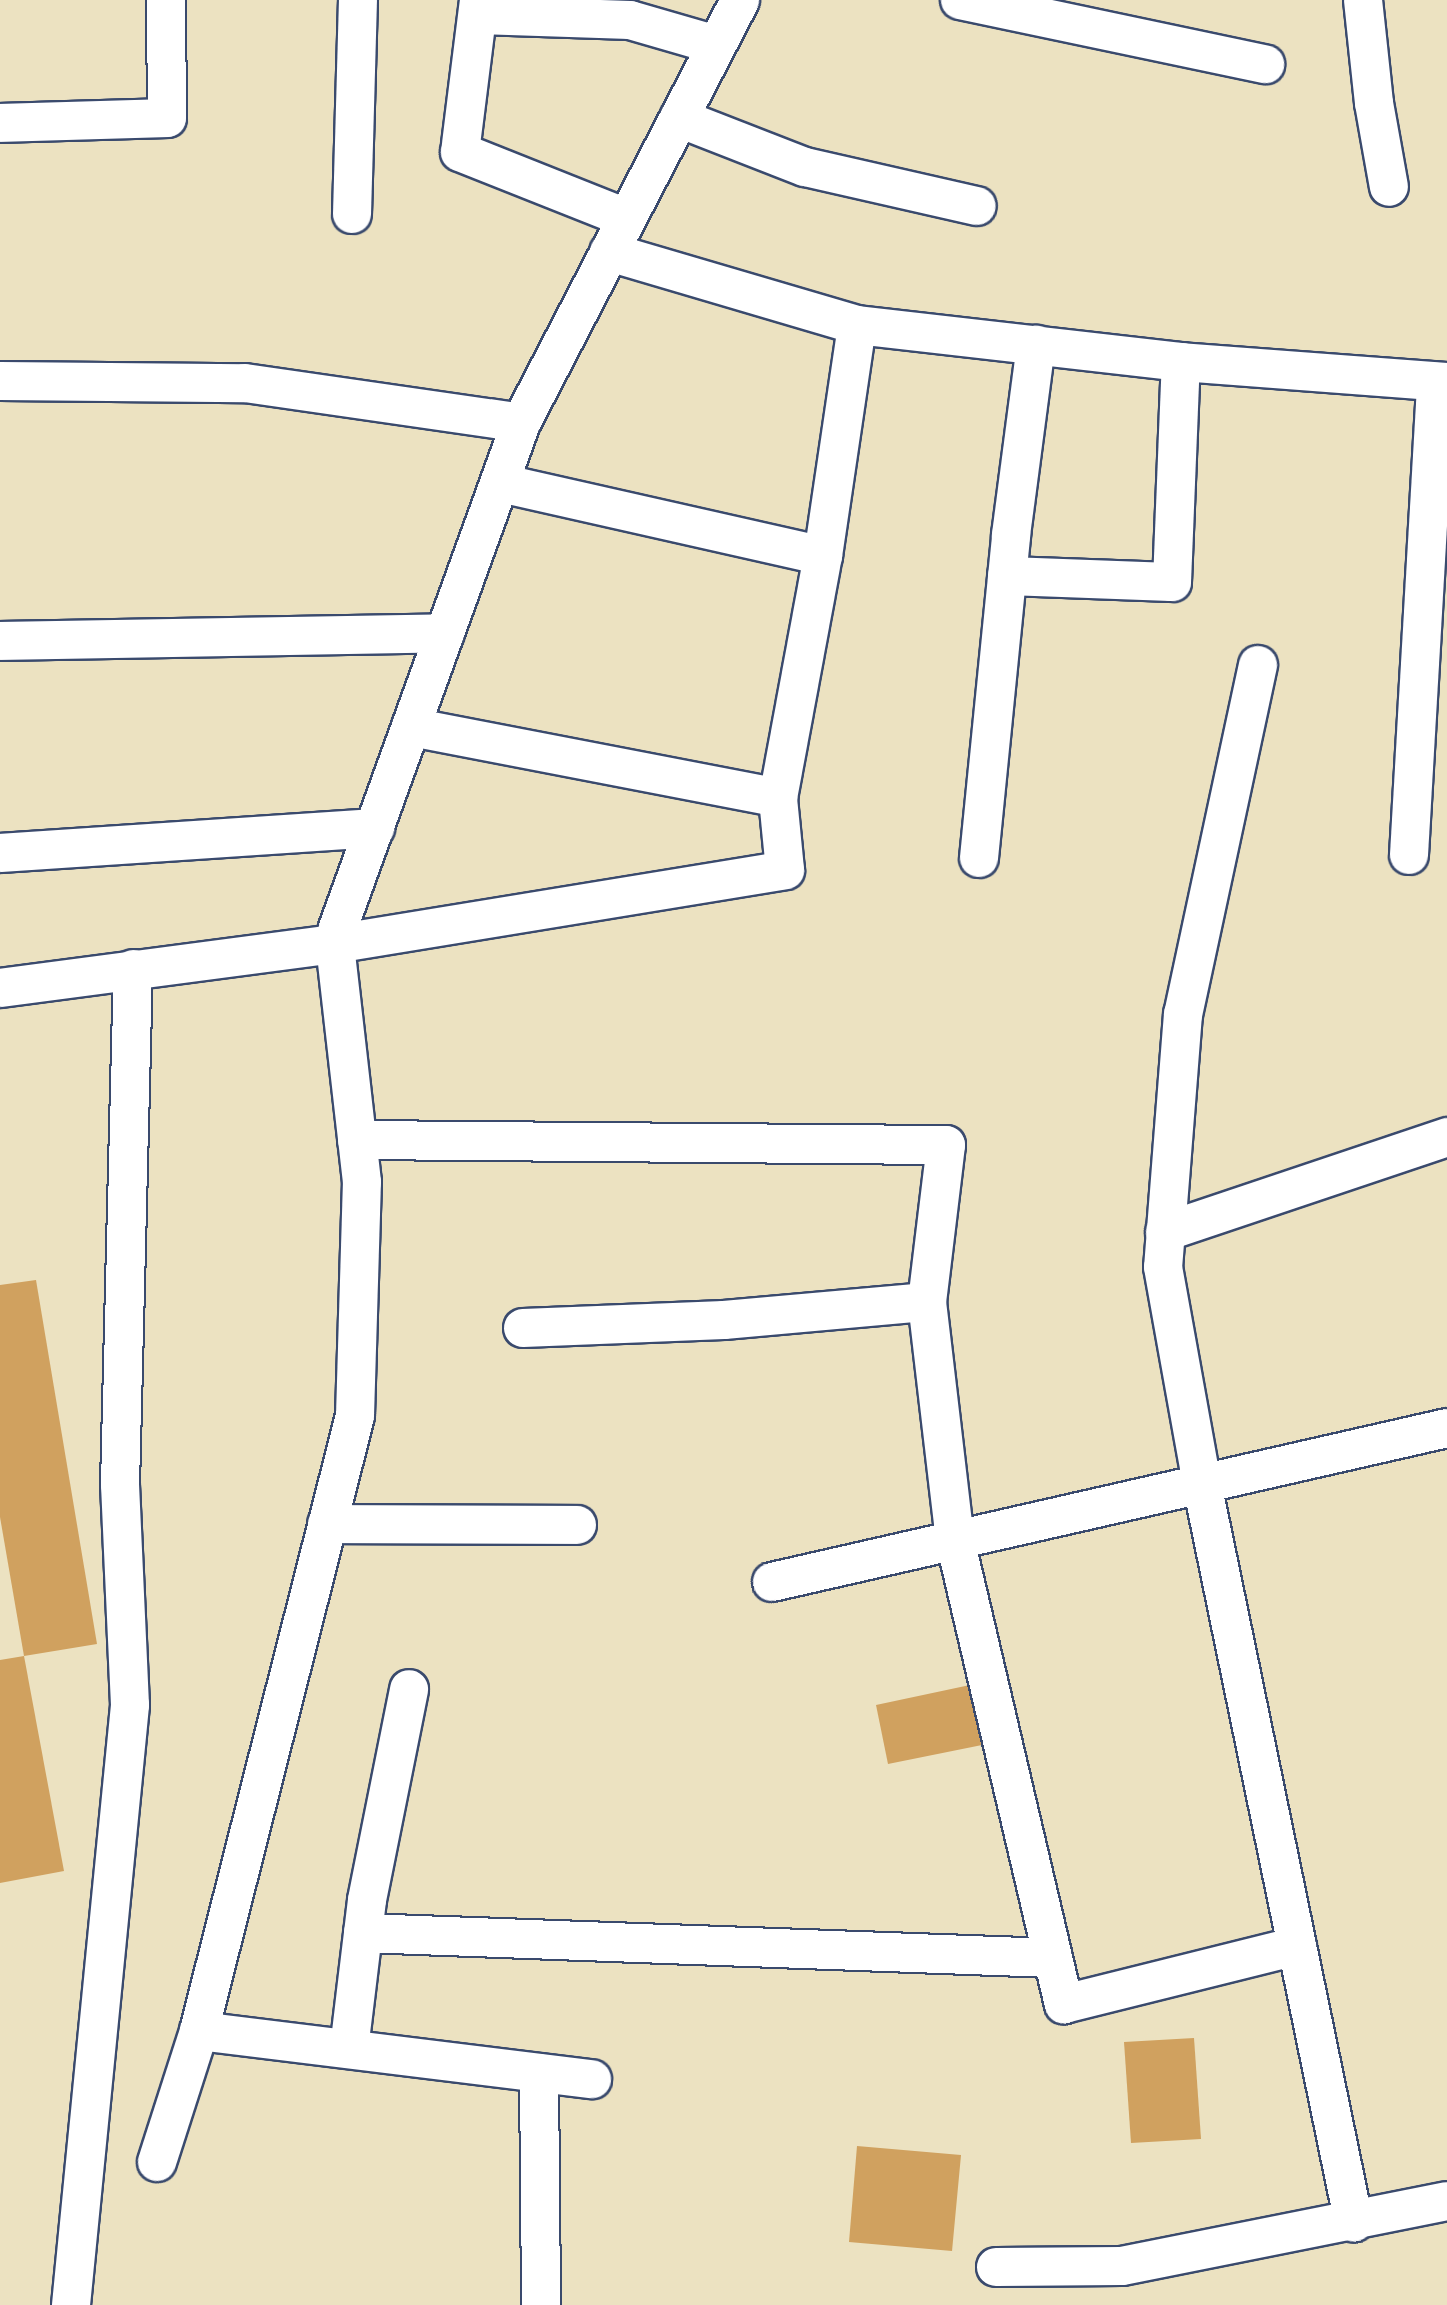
<!DOCTYPE html>
<html>
<head>
<meta charset="utf-8">
<style>
	body { margin:0 }
	#map { position:relative; width:1447px; height:2305px; overflow:hidden; background:#ece2c1; font-family:"Patrick Hand",sans-serif }
	div>[style] { position:absolute }
	.building>* { inset:0; background:#d0a15f }
	.roads { filter:drop-shadow(2px 0 #3a4a6d) drop-shadow(-2px 0 #3a4a6d) drop-shadow(0 2px #3a4a6d) drop-shadow(0 -2px #3a4a6d) }
	.minor>* { height:38px; margin:-19px; padding:0 19px; transform-origin:19px; border-radius:19px; background:#fff }
	span { translate:-50% -50%; white-space:nowrap; text-align:center; line-height:1.15; -webkit-text-stroke:7px #fdfcf7; paint-order:stroke }
</style>
</head>
<body>
<div id="map">
	<div class="building">
		<i style="clip-path:polygon(36px 1280px,97px 1644px,24px 1656px,0 1517px,0 1285px)"></i>
		<i style="clip-path:polygon(24px 1656px,64px 1871px,0 1883px,0 1660px)"></i>
		<i style="clip-path:polygon(970px 1685px,982px 1745px,888px 1764px,876px 1705px)"></i>
		<i style="clip-path:polygon(1194px 2038px,1201px 2139px,1131px 2143px,1124px 2042px)"></i>
		<i style="clip-path:polygon(857px 2146px,961px 2155px,952px 2251px,849px 2242px)"></i>
	</div>
	<div class="roads">
		<div class="minor">
			<i style="left:479px;top:0;width:153px;rotate:97.1deg"></i>
			<i style="left:460px;top:152px;width:179px;rotate:21.7deg"></i>
			<i style="left:960px;top:0;width:312px;rotate:11.9deg"></i>
			<i style="left:1363px;top:0;width:104px;rotate:83.9deg"></i>
			<i style="left:1374px;top:103px;width:85px;rotate:79.9deg"></i>
			<i style="left:479px;top:15px;width:151px;rotate:1.9deg"></i>
			<i style="left:630px;top:20px;width:90px;rotate:16.2deg"></i>
			<i style="left:679px;top:118px;width:135px;rotate:21.3deg"></i>
			<i style="left:805px;top:167px;width:176px;rotate:12.8deg"></i>
			<i style="left:0;top:123px;width:167px;rotate:-1.7deg"></i>
			<i style="left:167px;top:118px;width:118px;rotate:-90.5deg"></i>
			<i style="left:352px;top:214px;width:214px;rotate:-88.4deg"></i>
			<i style="left:609px;top:252px;width:259px;rotate:16.4deg"></i>
			<i style="left:857px;top:325px;width:326px;rotate:6.5deg"></i>
			<i style="left:1181px;top:362px;width:267px;rotate:4.3deg"></i>
			<i style="left:0;top:381px;width:245px;rotate:0.5deg"></i>
			<i style="left:245px;top:383px;width:279px;rotate:8.2deg"></i>
			<i style="left:500px;top:483px;width:331px;rotate:12.7deg"></i>
			<i style="left:823px;top:556px;width:233px;rotate:-81.6deg"></i>
			<i style="left:1007px;top:576px;width:165px;rotate:2.1deg"></i>
			<i style="left:1172px;top:582px;width:220px;rotate:-87.7deg"></i>
			<i style="left:0;top:641px;width:445px;rotate:-1deg"></i>
			<i style="left:1258px;top:665px;width:357px;rotate:102.1deg"></i>
			<i style="left:1183px;top:1014px;width:254px;rotate:94.5deg"></i>
			<i style="left:1163px;top:1267px;width:220px;rotate:79.8deg"></i>
			<i style="left:1202px;top:1484px;width:754px;rotate:78.38deg"></i>
			<i style="left:411px;top:727px;width:374px;rotate:10.9deg"></i>
			<i style="left:778px;top:798px;width:246px;rotate:-79.5deg"></i>
			<i style="left:0;top:853px;width:376px;rotate:-3.8deg"></i>
			<i style="left:1409px;top:855px;width:474px;rotate:-86.7deg"></i>
			<i style="left:979px;top:858px;width:325px;rotate:-84.3deg"></i>
			<i style="left:1011px;top:535px;width:192px;rotate:-82.5deg"></i>
			<i style="left:0;top:988px;width:338px;rotate:-7.5deg"></i>
			<i style="left:335px;top:944px;width:456px;rotate:-9.3deg"></i>
			<i style="left:785px;top:870px;width:72px;rotate:-95.6deg"></i>
			<i style="left:357px;top:1140px;width:589px;rotate:0.49deg"></i>
			<i style="left:946px;top:1145px;width:158px;rotate:96.9deg"></i>
			<i style="left:927px;top:1302px;width:240px;rotate:83.3deg"></i>
			<i style="left:955px;top:1540px;width:477px;rotate:76.8deg"></i>
			<i style="left:1064px;top:2004px;width:240px;rotate:-14deg"></i>
			<i style="left:1165px;top:1232px;width:298px;rotate:-18.6deg"></i>
			<i style="left:523px;top:1328px;width:201px;rotate:-2.3deg"></i>
			<i style="left:724px;top:1320px;width:204px;rotate:-5.1deg"></i>
			<i style="left:327px;top:1524px;width:250px;rotate:0.2deg"></i>
			<i style="left:772px;top:1582px;width:692px;rotate:-12.85deg"></i>
			<i style="left:363px;top:1933px;width:690px;rotate:2.08deg"></i>
			<i style="left:199px;top:2031px;width:396px;rotate:7deg"></i>
			<i style="left:349px;top:2049px;width:150px;rotate:-83.1deg"></i>
			<i style="left:367px;top:1900px;width:215px;rotate:-78.7deg"></i>
			<i style="left:539px;top:2073px;width:232px;rotate:89.5deg"></i>
			<i style="left:157px;top:2162px;width:138px;rotate:-72.2deg"></i>
			<i style="left:199px;top:2031px;width:634px;rotate:-75.77deg"></i>
			<i style="left:355px;top:1416px;width:234px;rotate:-88.3deg"></i>
			<i style="left:362px;top:1182px;width:240px;rotate:-96.5deg"></i>
			<i style="left:335px;top:944px;width:16px;rotate:-79deg"></i>
			<i style="left:338px;top:928px;width:537px;rotate:-70.08deg"></i>
			<i style="left:521px;top:423px;width:476px;rotate:-62.6deg"></i>
			<i style="left:996px;top:2267px;width:126px;rotate:-0.5deg"></i>
			<i style="left:1122px;top:2266px;width:331px;rotate:-11.3deg"></i>
			<i style="left:71px;top:2305px;width:603px;rotate:-84.38deg"></i>
			<i style="left:130px;top:1705px;width:220px;rotate:-92.6deg"></i>
			<i style="left:120px;top:1485px;width:516px;rotate:-88.56deg"></i>
		</div>
	</div>
</div>
</body>
</html>
